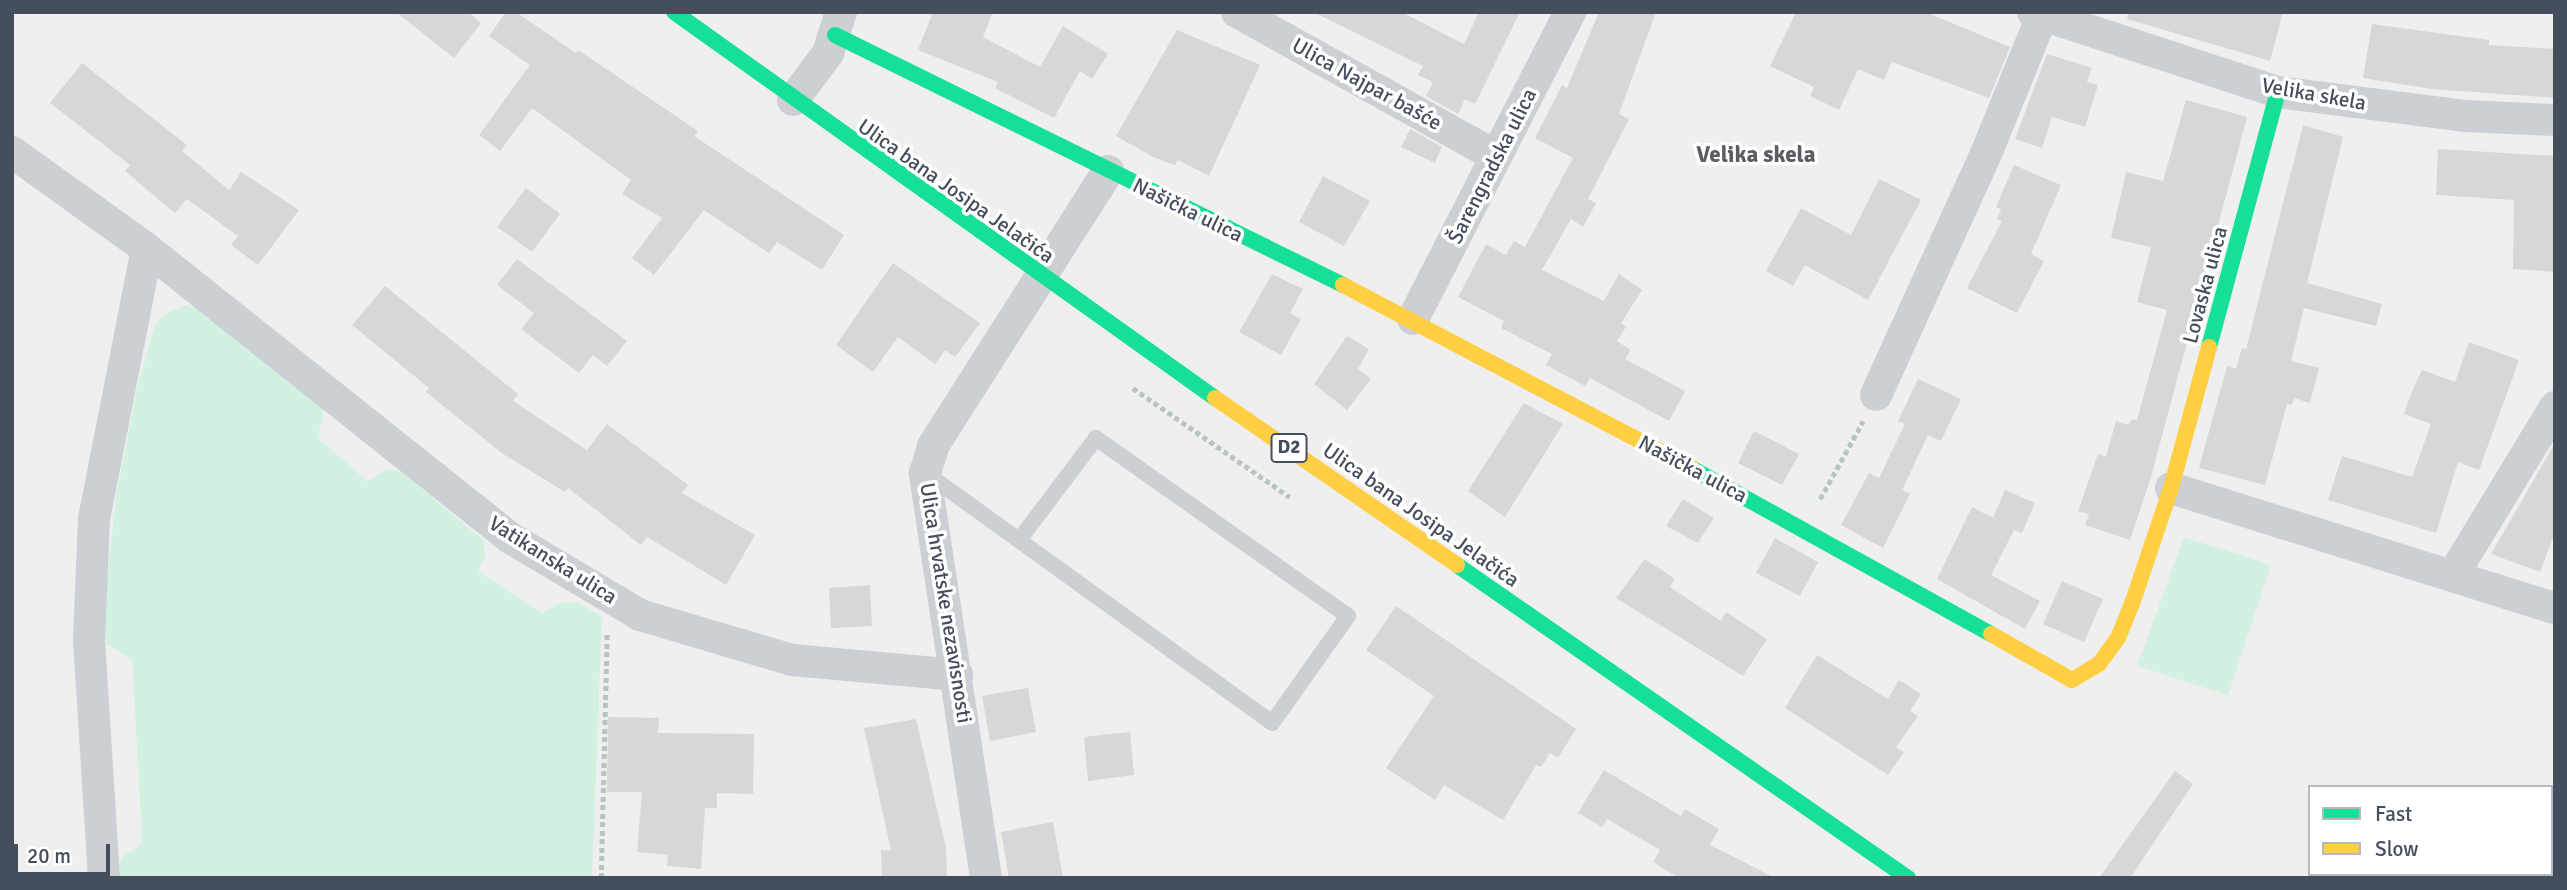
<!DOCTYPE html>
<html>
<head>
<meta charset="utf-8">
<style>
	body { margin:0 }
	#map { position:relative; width:2567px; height:890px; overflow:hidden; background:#f0efef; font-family:Signika,sans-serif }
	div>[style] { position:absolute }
	.green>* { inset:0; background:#d2f1e1 }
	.building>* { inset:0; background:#d7d7d9 }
	.path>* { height:4.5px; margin-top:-2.25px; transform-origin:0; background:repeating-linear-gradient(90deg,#b8c4c3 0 5px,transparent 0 8.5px) }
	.lane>* { height:16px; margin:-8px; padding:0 8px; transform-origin:8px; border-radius:8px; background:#cccfd3 }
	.street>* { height:32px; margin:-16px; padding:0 16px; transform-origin:16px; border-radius:16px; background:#cccfd3 }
	.fast>* { height:16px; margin:-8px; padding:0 8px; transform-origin:8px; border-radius:8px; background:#16e098 }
	.slow>* { height:16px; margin:-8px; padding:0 8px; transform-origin:8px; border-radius:8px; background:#ffcf43 }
	span { translate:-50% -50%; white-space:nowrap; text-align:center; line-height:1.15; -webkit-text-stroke:7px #fff; paint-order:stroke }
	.shield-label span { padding:2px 5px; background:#fff; border:2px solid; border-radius:5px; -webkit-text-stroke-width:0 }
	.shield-label { font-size:19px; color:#454e5d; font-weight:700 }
	.street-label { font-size:21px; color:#454e5d }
	.neighbourhood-label { font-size:23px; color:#5a5d63; font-weight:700 }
	.frame { position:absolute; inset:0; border:14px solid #454e5d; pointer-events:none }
	.legend { position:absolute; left:2308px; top:785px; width:245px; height:91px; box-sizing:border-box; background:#fff; border:2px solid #b5b8be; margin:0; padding:9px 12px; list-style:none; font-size:21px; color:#454e5d }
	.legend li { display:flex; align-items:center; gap:14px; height:35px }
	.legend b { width:35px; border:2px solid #b5b8be }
	.scale { position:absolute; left:14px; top:844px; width:96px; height:32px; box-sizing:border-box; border:4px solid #454e5d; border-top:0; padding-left:9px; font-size:21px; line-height:24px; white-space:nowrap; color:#454e5d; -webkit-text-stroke:5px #fff; paint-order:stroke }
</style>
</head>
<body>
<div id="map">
	<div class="green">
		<i style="clip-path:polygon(185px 306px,200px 308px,321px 406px,324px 417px,317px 437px,367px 481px,388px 469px,403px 473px,483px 540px,485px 557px,478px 571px,542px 613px,562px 602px,579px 603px,602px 617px,592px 878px,116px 878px,121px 858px,140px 845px,142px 837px,132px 659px,106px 644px,103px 619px,116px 496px,138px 384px,155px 325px,165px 314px)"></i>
		<i style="clip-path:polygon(2184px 537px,2271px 565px,2228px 695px,2137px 666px)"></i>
	</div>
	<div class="building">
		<i style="clip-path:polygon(396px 12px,468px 12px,481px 23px,454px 58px)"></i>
		<i style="clip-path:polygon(506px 12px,516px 12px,576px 53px,578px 50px,698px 131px,694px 136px,844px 235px,822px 270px,777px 242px,769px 253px,704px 210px,654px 275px,632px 258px,662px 218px,622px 194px,631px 180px,532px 108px,500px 151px,479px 135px,530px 65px,489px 36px)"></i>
		<i style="clip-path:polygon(933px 12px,993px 12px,983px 37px,1040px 67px,1063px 26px,1108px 54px,1092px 79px,1080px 71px,1054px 118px,995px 88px,998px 82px,918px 50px)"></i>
		<i style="clip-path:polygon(1313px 12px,1401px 12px,1464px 44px,1479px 12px,1520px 12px,1475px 104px,1465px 99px,1458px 114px,1426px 96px,1433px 82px,1418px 75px,1423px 66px)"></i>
		<i style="clip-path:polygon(1599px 12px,1656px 12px,1619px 114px,1629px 119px,1588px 199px,1596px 203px,1583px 227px,1571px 219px,1542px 270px,1604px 301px,1619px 274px,1642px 290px,1621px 323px,1626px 327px,1617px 341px,1631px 350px,1625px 359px,1685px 391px,1669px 421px,1590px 378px,1585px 386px,1546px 365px,1552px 354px,1501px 328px,1504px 321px,1458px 297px,1486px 244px,1506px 255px,1514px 241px,1525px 247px,1573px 158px,1535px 138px,1562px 85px,1567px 88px)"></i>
		<i style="clip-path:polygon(1796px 12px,1925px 12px,2010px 47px,1989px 98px,1892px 62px,1884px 80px,1858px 69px,1839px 110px,1810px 96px,1814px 87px,1770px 66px)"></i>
		<i style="clip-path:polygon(2129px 12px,2283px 12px,2270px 61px,2127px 19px)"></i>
		<i style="clip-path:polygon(2372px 24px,2489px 40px,2489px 45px,2555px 49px,2555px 98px,2432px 89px,2363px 78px)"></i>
		<i style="clip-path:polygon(1177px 30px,1260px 65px,1209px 176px,1178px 160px,1175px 165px,1155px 158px,1116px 136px)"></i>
		<i style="clip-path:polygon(2047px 54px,2092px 68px,2087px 82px,2098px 85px,2085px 127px,2052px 117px,2042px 148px,2015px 139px)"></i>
		<i style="clip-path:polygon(82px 63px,187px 145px,182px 151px,229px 190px,241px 172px,299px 210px,258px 265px,231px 245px,238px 236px,187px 199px,175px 213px,125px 171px,130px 165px,50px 103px)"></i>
		<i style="clip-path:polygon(2186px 100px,2247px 117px,2151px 477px,2130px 540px,2085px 525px,2089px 514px,2078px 511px,2098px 454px,2106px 457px,2116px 421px,2129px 425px,2131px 419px,2137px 420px,2167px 310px,2137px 302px,2151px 247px,2111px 238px,2126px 172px,2163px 181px)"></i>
		<i style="clip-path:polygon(2303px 125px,2343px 137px,2307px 283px,2382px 304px,2376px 326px,2304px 308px,2291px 361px,2319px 368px,2310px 403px,2294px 398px,2292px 405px,2287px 404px,2265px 485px,2199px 468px,2227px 366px,2236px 369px,2242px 348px,2246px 349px)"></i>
		<i style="clip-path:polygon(1410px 129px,1442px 147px,1435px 163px,1401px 147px)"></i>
		<i style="clip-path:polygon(2438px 149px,2555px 156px,2555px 272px,2513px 269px,2514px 200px,2436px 195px)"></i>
		<i style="clip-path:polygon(2014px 165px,2061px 185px,2031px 254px,2044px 261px,2017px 313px,1967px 288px,2002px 221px,1997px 219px,2001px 209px,1996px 207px)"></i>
		<i style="clip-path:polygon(1323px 176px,1370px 201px,1344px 246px,1299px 222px)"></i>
		<i style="clip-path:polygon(1879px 179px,1921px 200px,1868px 300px,1805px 265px,1793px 286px,1766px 271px,1801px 208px,1851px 235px)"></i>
		<i style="clip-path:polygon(526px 188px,560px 214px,532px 252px,497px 227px)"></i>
		<i style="clip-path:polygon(517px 259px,627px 341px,607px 366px,593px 355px,579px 373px,521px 329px,534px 313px,497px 285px)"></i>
		<i style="clip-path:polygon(893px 263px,980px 323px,955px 357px,945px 350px,935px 364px,898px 337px,873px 372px,836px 345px)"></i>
		<i style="clip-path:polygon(1272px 274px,1303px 289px,1290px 313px,1301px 319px,1281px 355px,1239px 332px)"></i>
		<i style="clip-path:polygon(385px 286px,518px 394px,513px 401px,587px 450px,607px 424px,688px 485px,682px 493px,755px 535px,726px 585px,647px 537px,641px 545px,568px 488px,565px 492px,503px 454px,426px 392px,429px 388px,352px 325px)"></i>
		<i style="clip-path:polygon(1347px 336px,1369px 349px,1358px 369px,1371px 379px,1347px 410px,1314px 384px)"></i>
		<i style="clip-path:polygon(2469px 342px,2519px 360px,2479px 470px,2458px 462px,2436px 533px,2328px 500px,2342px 456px,2412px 477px,2431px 424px,2404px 414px,2410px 396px,2422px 370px,2455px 382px)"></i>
		<i style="clip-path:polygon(1918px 379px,1961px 399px,1941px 441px,1928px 435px,1902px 490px,1910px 494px,1883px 548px,1841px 525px,1869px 473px,1879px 478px,1905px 424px,1898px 421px)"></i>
		<i style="clip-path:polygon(1524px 403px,1563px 424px,1505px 517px,1468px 491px)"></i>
		<i style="clip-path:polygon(1754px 431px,1799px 454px,1782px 485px,1738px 463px)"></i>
		<i style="clip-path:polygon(2555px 443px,2555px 532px,2540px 572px,2491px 554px)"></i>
		<i style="clip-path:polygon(2005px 490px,2035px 503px,2022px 533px,2014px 530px,1991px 575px,2040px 601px,2025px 629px,1937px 579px,1972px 507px,1993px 518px)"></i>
		<i style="clip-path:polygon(1683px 499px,1714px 518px,1698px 543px,1666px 526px)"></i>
		<i style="clip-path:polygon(1775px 538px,1818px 562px,1800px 596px,1756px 573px)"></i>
		<i style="clip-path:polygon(1645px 559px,1675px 579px,1670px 587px,1721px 621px,1726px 612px,1767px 639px,1743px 676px,1616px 598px)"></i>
		<i style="clip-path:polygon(2062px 581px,2103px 599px,2084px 642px,2043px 624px)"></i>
		<i style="clip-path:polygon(870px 585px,872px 626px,831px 628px,829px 588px)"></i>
		<i style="clip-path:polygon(1396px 606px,1576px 729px,1558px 758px,1550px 753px,1541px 767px,1536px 765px,1503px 820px,1444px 785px,1435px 800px,1386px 768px,1434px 696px,1366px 650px)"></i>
		<i style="clip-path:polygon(1817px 655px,1888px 699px,1899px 680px,1921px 694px,1910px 711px,1918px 716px,1896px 747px,1904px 752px,1888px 775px,1785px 708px)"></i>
		<i style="clip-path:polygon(1028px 688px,1036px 732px,990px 741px,982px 696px)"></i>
		<i style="clip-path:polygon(608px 717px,659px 718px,658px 733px,754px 734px,753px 794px,717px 793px,717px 808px,705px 808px,701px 869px,667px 866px,668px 855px,637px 852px,642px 792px,607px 792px)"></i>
		<i style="clip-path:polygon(916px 719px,946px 848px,947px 878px,882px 878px,881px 850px,891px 850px,864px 728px)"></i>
		<i style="clip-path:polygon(1130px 732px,1134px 775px,1088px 781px,1084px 737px)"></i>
		<i style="clip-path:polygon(1604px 770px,1681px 816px,1685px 809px,1719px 829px,1710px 845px,1775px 878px,1679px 878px,1653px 862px,1660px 850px,1607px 819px,1602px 827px,1578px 813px)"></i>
		<i style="clip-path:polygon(2175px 771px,2193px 784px,2130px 878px,2099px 878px)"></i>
		<i style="clip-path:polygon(1053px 822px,1063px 878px,1009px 878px,1001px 832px)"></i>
	</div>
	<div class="path">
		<i style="left:1133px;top:388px;width:191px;rotate:34.8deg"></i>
		<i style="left:1820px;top:499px;width:89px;rotate:-61.1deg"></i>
		<i style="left:601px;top:878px;width:246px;rotate:-88.6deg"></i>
	</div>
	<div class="lane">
		<i style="left:927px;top:474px;width:425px;rotate:35.8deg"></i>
		<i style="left:1272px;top:723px;width:131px;rotate:-54.6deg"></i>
		<i style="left:1348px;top:616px;width:309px;rotate:-144.8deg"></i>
		<i style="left:1096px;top:438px;width:128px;rotate:127deg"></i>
	</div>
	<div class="street">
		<i style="left:1237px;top:12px;width:296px;rotate:29.1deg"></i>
		<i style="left:2033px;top:12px;width:258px;rotate:18.1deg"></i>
		<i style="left:2278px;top:92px;width:190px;rotate:7.3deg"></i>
		<i style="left:2466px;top:116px;width:89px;rotate:2.6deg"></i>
		<i style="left:793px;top:100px;width:59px;rotate:-53.3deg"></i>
		<i style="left:828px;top:53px;width:43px;rotate:-72.4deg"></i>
		<i style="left:12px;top:152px;width:166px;rotate:35.7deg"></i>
		<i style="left:147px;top:249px;width:466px;rotate:38.5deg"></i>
		<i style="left:512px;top:539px;width:149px;rotate:30.7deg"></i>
		<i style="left:640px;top:615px;width:159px;rotate:16.5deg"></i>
		<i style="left:792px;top:660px;width:166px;rotate:5.2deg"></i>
		<i style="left:1413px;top:319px;width:345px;rotate:-62.9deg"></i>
		<i style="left:1876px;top:395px;width:270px;rotate:-65.5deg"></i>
		<i style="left:1988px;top:149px;width:144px;rotate:-67.9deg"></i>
		<i style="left:2171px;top:488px;width:402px;rotate:17.4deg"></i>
		<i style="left:2453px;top:575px;width:197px;rotate:-58.7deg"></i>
		<i style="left:104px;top:878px;width:239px;rotate:-93.6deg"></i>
		<i style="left:89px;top:639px;width:120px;rotate:-87.6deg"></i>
		<i style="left:94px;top:519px;width:275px;rotate:-78.9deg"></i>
		<i style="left:986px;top:878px;width:410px;rotate:-98.6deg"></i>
		<i style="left:925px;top:473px;width:28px;rotate:-73deg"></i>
		<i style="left:933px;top:446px;width:326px;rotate:-57.5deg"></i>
	</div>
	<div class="fast">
		<i style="left:674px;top:12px;width:665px;rotate:35.51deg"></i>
		<i style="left:835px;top:35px;width:566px;rotate:26.2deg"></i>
		<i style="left:2209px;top:347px;width:264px;rotate:-74.9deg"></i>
		<i style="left:1693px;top:469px;width:341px;rotate:29deg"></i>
		<i style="left:1457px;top:565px;width:549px;rotate:34.76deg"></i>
	</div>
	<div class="slow">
		<i style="left:1343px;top:285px;width:395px;rotate:27.7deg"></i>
		<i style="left:1215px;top:398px;width:294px;rotate:34.6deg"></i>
		<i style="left:1991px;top:634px;width:93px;rotate:29.6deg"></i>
		<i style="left:2072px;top:680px;width:31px;rotate:-31deg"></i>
		<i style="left:2099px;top:664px;width:32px;rotate:-54deg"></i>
		<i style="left:2118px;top:638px;width:37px;rotate:-68deg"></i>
		<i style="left:2132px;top:604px;width:122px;rotate:-71.4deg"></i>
		<i style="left:2171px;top:488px;width:146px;rotate:-74.9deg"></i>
	</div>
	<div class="shield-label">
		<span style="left:1289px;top:448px">D2</span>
	</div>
	<div class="street-label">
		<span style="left:1367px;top:84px;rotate:29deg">Ulica Najpar bašće</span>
		<span style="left:2314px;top:94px;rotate:10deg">Velika skela</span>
		<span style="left:1492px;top:166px;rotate:-63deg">Šarengradska ulica</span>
		<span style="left:956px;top:191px;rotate:35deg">Ulica bana Josipa Jelačića</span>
		<span style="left:1188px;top:210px;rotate:26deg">Našička ulica</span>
		<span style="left:2205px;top:285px;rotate:-75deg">Lovaska ulica</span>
		<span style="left:1693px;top:469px;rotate:28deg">Našička ulica</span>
		<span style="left:1421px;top:515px;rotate:35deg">Ulica bana Josipa Jelačića</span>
		<span style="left:553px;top:560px;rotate:32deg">Vatikanska ulica</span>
		<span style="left:946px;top:603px;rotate:81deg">Ulica hrvatske nezavisnosti</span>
	</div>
	<div class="neighbourhood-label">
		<span style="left:1756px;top:155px">Velika skela</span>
	</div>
	<div class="frame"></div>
	<ul class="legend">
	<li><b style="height:9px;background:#16e098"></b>Fast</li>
	<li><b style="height:9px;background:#ffcf43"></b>Slow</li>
	</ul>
	<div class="scale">20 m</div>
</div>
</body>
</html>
